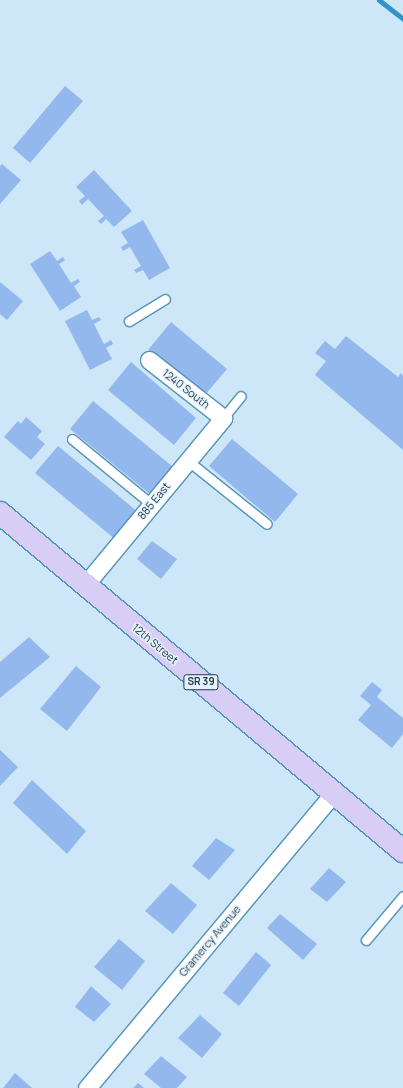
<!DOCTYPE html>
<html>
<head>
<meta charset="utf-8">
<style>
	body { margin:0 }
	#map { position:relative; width:403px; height:1088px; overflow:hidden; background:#cee7f8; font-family:Manrope,sans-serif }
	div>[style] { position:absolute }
	.stream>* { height:5px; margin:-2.5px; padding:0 2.5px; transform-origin:2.5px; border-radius:2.5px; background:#3295c9 }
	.building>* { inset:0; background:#92b8ed }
	.roads { filter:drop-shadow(1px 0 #5393b8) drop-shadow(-1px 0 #5393b8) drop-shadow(0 1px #5393b8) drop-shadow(0 -1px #5393b8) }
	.service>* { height:9px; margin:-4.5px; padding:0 4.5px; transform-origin:4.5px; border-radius:4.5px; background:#fff }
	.minor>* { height:17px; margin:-8.5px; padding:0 8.5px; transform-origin:8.5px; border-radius:8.5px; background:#fff }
	.primary>* { height:22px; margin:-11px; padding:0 11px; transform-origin:11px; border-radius:11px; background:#d7cdf5 }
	span { translate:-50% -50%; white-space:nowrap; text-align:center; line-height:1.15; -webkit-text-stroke:3px #e6f2fb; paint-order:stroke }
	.shield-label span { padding:1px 3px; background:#e6f2fb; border:1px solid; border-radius:3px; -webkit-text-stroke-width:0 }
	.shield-label { font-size:10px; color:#1f3a4a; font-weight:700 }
	.street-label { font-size:11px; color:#1f3a4a }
</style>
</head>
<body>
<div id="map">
	<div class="stream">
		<i style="left:379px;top:0;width:31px;rotate:38deg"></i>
	</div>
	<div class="building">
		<i style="clip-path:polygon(65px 86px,83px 101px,30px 163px,13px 148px)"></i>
		<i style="clip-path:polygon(2px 164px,21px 180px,0 204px,0 166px)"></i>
		<i style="clip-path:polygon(94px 170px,132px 211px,114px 227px,106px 219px,101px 224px,98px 221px,104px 216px,88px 199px,82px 205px,79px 201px,85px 196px,76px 187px)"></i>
		<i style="clip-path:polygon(143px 220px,170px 268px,149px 280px,143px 270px,136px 273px,134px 270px,141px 266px,130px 247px,123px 251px,121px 247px,128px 243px,121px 232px)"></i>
		<i style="clip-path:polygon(50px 251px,57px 261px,63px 257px,65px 260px,59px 264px,71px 283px,78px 279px,80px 282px,74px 286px,81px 297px,60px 311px,30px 264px)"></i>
		<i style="clip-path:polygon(0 282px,23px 301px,7px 320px,0 314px)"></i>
		<i style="clip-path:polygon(87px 310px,92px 320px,99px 317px,101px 320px,94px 324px,104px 344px,111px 340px,113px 344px,106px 348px,112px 359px,90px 370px,65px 321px)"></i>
		<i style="clip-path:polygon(171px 322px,227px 369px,204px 396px,148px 350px)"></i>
		<i style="clip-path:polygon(346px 336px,398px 377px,401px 373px,403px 376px,403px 450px,315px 375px,326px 361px,315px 353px,325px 341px,335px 349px)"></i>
		<i style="clip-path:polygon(131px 362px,196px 418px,174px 445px,108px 390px)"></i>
		<i style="clip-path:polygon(93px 401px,173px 467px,151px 495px,70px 429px)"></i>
		<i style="clip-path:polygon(26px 417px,42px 431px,37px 437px,45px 444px,31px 460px,4px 437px,18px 421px,21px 424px)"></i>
		<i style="clip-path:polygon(232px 439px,298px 494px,275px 522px,209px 466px)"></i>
		<i style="clip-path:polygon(58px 446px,138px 512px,116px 540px,35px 473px)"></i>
		<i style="clip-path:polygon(152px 541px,177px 559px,161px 579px,137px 559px)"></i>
		<i style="clip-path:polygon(29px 637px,50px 657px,0 698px,0 662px)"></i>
		<i style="clip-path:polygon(76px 666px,101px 687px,67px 731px,40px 709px)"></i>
		<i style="clip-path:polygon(372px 682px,382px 690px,377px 697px,403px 718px,403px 734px,392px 748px,358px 720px,371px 705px,360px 696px)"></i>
		<i style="clip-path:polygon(0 750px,18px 767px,0 786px)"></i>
		<i style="clip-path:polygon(32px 780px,86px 831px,67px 854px,13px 803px)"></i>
		<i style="clip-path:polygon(216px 838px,235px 850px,209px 880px,192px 866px)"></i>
		<i style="clip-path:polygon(329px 868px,346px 882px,327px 902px,310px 889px)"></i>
		<i style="clip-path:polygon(171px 883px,197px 905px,173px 934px,145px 911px)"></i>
		<i style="clip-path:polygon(280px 914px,317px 944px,303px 960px,267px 928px)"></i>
		<i style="clip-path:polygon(119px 939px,145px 961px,122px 990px,94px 967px)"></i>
		<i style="clip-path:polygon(256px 952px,271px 965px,239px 1006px,223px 993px)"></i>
		<i style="clip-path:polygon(91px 986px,111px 1004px,94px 1022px,75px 1007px)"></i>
		<i style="clip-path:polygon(200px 1015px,222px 1034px,202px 1058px,178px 1038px)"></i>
		<i style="clip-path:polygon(161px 1056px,187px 1077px,177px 1088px,161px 1088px,144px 1074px)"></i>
		<i style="clip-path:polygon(15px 1073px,32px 1088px,3px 1088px)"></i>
		<i style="clip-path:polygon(138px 1083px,144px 1088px,133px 1088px)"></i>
	</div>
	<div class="roads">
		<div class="service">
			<i style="left:129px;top:321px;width:42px;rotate:-31.4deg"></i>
			<i style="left:223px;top:418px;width:28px;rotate:-51deg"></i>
			<i style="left:72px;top:439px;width:102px;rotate:39.4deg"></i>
			<i style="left:187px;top:460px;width:102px;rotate:38.7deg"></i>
			<i style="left:366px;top:940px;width:57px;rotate:-49.9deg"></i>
		</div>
		<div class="minor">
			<i style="left:85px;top:585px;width:217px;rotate:-50.4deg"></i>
			<i style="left:223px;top:418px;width:94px;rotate:-141.9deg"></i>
			<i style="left:87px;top:1088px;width:385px;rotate:-50.1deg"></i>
		</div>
		<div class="primary">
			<i style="left:0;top:513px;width:526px;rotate:39.99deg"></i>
		</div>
	</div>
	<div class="shield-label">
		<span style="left:201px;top:682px">SR 39</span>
	</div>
	<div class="street-label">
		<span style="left:186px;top:389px;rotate:38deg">1240 South</span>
		<span style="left:154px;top:501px;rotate:-51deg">885 East</span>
		<span style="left:155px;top:644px;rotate:40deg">12th Street</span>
		<span style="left:210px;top:941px;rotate:-50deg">Gramercy Avenue</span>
	</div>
</div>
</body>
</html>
